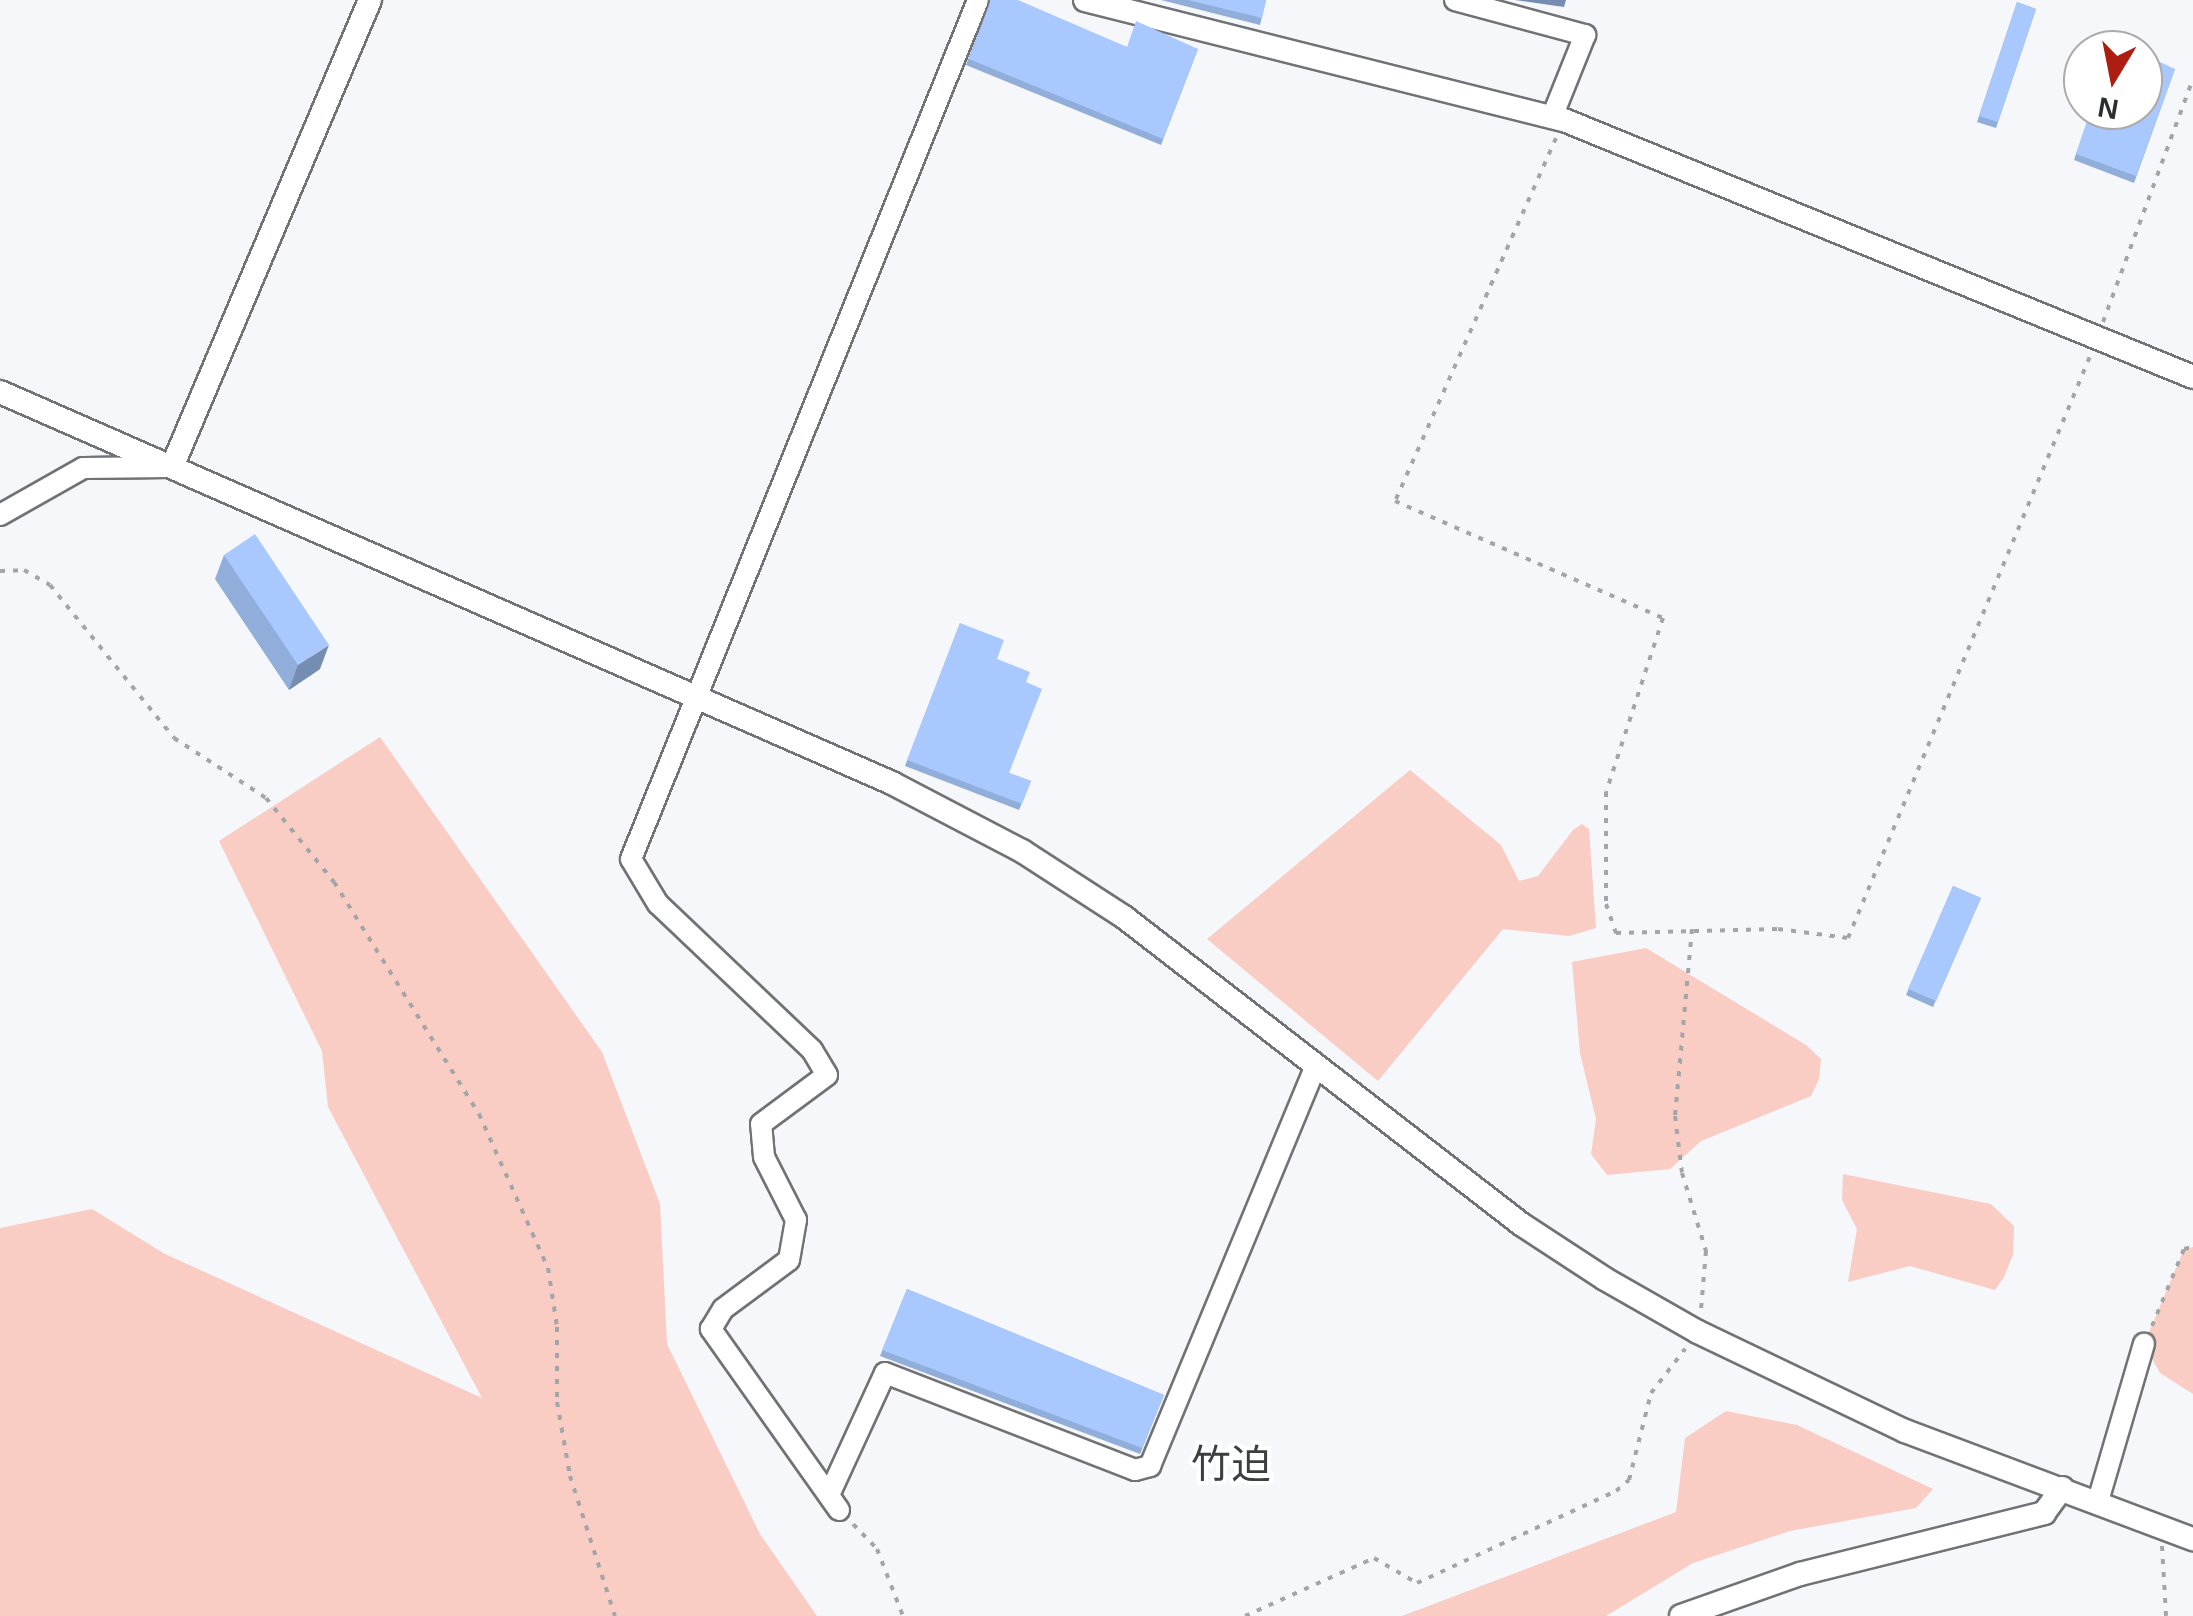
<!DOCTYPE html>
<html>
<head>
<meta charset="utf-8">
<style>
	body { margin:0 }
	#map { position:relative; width:2193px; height:1616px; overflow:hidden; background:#f5f7fb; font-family:Arial,"Noto Sans JP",sans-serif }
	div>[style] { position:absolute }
	.green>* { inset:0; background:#f9ccc4 }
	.path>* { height:4px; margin-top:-2px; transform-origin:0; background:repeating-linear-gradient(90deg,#a3a5a7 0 5px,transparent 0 13px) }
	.roads { filter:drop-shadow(2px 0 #707275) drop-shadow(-2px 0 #707275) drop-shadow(0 2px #707275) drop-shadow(0 -2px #707275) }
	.minor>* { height:20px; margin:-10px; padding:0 10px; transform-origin:10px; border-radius:10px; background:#fff }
	.tertiary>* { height:22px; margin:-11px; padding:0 11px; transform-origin:11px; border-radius:11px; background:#fff }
	.wall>* { inset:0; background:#91adda }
	.shaded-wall>* { inset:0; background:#768db2 }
	.building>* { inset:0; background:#a9c9fe }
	span { translate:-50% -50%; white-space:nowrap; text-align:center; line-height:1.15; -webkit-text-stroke:8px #fff; paint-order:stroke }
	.quarter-label { font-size:40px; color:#3c3e41 }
	.north { position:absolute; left:2063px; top:30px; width:100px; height:100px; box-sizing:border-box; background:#fff; border:2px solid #ababab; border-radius:50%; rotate:190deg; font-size:28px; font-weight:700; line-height:40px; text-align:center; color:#2c2d2e }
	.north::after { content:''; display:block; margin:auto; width:35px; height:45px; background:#ad1d12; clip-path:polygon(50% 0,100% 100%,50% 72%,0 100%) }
</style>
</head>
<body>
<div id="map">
	<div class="green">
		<i style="clip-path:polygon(380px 737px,602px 1052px,660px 1204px,667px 1344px,760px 1534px,817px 1616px,0 1616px,0 1228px,92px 1209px,165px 1254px,482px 1398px,328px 1107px,322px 1051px,219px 841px)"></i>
		<i style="clip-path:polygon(1410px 770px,1501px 845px,1519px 881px,1538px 876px,1573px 830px,1582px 824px,1589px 829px,1596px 928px,1569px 936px,1503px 929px,1378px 1081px,1207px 939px)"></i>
		<i style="clip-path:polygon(1646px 948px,1806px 1045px,1821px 1059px,1819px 1079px,1811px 1096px,1701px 1141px,1670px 1169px,1607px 1175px,1591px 1154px,1596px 1119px,1580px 1053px,1572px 962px)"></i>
		<i style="clip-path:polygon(1843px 1174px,1991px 1204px,2014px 1226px,2013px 1255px,2004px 1277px,1995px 1290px,1910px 1266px,1848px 1282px,1857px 1229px,1842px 1200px)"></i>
		<i style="clip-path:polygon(2193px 1247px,2193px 1394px,2160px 1373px,2144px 1344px,2184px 1249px)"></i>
		<i style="clip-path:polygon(1726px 1411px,1797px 1425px,1933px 1489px,1916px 1508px,1790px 1531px,1693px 1563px,1606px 1616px,1402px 1616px,1676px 1512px,1685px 1438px)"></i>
	</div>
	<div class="path">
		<i style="left:1556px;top:138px;width:397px;rotate:113.9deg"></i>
		<i style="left:1395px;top:501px;width:292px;rotate:23.6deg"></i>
		<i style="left:1663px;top:618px;width:183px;rotate:108.1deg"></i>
		<i style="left:1606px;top:792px;width:112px;rotate:90deg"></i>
		<i style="left:1606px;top:904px;width:31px;rotate:71deg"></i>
		<i style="left:1616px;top:933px;width:162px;rotate:-1.4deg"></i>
		<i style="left:1778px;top:929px;width:71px;rotate:7.3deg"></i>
		<i style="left:1848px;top:938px;width:633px;rotate:-67.41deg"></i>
		<i style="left:2103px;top:322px;width:259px;rotate:-69.7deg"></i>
		<i style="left:0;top:571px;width:24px;rotate:-2deg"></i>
		<i style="left:24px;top:570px;width:30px;rotate:30deg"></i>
		<i style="left:50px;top:585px;width:197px;rotate:51deg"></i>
		<i style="left:174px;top:738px;width:110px;rotate:33.1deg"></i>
		<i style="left:266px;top:798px;width:108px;rotate:51deg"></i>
		<i style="left:334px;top:882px;width:274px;rotate:58deg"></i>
		<i style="left:479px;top:1114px;width:169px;rotate:65.9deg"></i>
		<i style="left:548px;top:1268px;width:60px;rotate:81.3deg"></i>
		<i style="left:557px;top:1327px;width:75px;rotate:90deg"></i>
		<i style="left:557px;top:1402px;width:75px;rotate:80deg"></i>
		<i style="left:570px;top:1476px;width:147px;rotate:72.2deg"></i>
		<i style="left:1692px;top:929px;width:188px;rotate:95.2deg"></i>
		<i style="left:1675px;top:1116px;width:57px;rotate:83deg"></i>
		<i style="left:1682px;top:1173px;width:82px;rotate:72.9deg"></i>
		<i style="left:1706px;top:1251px;width:58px;rotate:94.9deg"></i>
		<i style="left:2152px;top:1326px;width:83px;rotate:-67.4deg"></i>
		<i style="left:2184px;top:1249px;width:9px;rotate:-13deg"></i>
		<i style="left:853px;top:1524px;width:35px;rotate:46deg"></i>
		<i style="left:877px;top:1549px;width:72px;rotate:68.8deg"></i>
		<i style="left:2162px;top:1546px;width:70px;rotate:86.7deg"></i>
		<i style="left:1245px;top:1616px;width:141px;rotate:-24.2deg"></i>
		<i style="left:1374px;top:1558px;width:50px;rotate:30.2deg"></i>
		<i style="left:1417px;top:1583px;width:219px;rotate:-24.8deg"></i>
		<i style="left:1616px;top:1491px;width:17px;rotate:-40deg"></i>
		<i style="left:1629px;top:1480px;width:90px;rotate:-75.8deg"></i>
		<i style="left:1651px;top:1393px;width:56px;rotate:-52.3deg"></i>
	</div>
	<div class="roads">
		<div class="minor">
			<i style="left:1455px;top:0;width:135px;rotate:15.1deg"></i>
			<i style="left:1585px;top:35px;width:88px;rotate:111.9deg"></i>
			<i style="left:0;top:515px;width:95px;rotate:-29.5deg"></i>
			<i style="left:83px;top:468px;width:87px;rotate:-0.7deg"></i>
			<i style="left:829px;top:1495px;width:134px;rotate:-65.3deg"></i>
			<i style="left:885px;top:1373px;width:268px;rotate:21.2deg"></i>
			<i style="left:1135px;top:1470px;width:16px;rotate:-15deg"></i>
			<i style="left:1150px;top:1466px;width:431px;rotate:-67.5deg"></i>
			<i style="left:2098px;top:1501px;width:164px;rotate:-73.7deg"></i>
			<i style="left:839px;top:1510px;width:222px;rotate:-125.3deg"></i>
			<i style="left:711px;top:1329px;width:23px;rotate:-59deg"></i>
			<i style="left:723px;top:1309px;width:82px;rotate:-36.6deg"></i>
			<i style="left:789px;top:1260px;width:41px;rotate:-80.1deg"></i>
			<i style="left:796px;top:1220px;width:71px;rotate:-116.9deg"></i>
			<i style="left:764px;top:1157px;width:33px;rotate:-95deg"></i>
			<i style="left:761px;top:1124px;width:82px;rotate:-36.6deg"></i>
			<i style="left:827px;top:1075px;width:29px;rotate:-121deg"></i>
			<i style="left:812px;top:1050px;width:212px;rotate:-136.5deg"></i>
			<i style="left:658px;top:904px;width:52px;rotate:-121deg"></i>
			<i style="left:631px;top:859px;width:926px;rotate:-68deg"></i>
		</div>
		<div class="tertiary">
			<i style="left:1085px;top:0;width:494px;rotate:14.1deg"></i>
			<i style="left:1564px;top:120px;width:679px;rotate:22.22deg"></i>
			<i style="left:0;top:392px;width:974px;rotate:23.67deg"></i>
			<i style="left:892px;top:783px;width:147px;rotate:27.6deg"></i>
			<i style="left:1022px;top:851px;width:121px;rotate:32.9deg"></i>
			<i style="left:1124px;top:917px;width:502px;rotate:37.71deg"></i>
			<i style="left:1521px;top:1224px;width:100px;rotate:33.2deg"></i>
			<i style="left:1605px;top:1279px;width:107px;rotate:29.7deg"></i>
			<i style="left:1698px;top:1332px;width:229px;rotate:25.6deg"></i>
			<i style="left:1905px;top:1431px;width:308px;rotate:20.6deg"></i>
			<i style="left:172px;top:467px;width:507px;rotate:-67.02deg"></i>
			<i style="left:1681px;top:1616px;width:126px;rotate:-19.4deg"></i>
			<i style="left:1800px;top:1574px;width:252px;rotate:-14deg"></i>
			<i style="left:2044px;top:1513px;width:31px;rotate:-54deg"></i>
		</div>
	</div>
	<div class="wall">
		<i style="clip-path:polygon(991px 0,1127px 47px,1198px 49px,1161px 145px,966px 65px)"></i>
		<i style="clip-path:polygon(1161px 0,1266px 0,1260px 25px)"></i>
		<i style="clip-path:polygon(2017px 2px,2036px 9px,1996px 128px,1977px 122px)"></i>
		<i style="clip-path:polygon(2175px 69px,2134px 183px,2074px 160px,2091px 110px)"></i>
		<i style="clip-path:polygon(224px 555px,320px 669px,289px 690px,215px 579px)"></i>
		<i style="clip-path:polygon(960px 623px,997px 659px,1026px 682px,1009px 773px,1031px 781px,1019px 810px,905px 766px)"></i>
		<i style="clip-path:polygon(1953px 886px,1981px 898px,1933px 1007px,1906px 995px)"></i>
		<i style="clip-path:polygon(907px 1289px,1164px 1395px,1140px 1454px,880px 1356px)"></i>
	</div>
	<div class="shaded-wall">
		<i style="clip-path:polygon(1515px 0,1566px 0,1564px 7px)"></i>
		<i style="clip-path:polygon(329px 645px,320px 669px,289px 690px,298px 665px)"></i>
	</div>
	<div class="building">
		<i style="clip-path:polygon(991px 0,1018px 0,1127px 47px,1136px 21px,1198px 49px,1163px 139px,969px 59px)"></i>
		<i style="clip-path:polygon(1188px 0,1266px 0,1262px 18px)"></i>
		<i style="clip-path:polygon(2017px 2px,2036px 9px,1998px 122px,1979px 116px)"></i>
		<i style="clip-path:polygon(2115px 40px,2135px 50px,2111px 50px)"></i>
		<i style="clip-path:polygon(2143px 54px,2175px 69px,2136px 176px,2076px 154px,2091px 110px,2143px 110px)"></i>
		<i style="clip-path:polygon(255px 534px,329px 645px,298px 665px,224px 555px)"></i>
		<i style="clip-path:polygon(960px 623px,1004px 640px,997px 659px,1030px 672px,1026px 682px,1042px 689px,1009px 773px,1031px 781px,1022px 804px,907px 760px)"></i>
		<i style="clip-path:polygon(1953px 886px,1981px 898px,1936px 1001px,1908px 989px)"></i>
		<i style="clip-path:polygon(907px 1289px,1164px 1395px,1142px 1448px,882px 1350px)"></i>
	</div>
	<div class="quarter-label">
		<span style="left:1231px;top:1464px">竹迫</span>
	</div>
	<div class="north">N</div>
</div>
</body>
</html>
